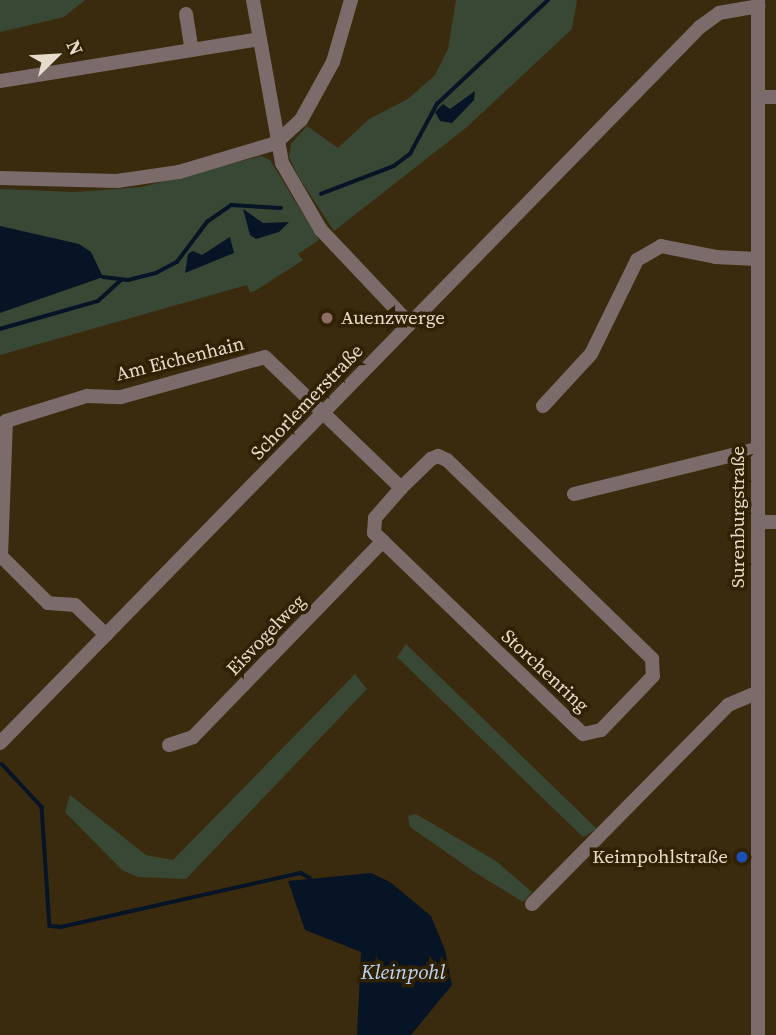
<!DOCTYPE html>
<html>
<head>
<meta charset="utf-8">
<style>
	body { margin:0 }
	#map { position:relative; width:776px; height:1035px; overflow:hidden; background:#3b2b0e; font-family:"Source Serif 4",serif }
	div>[style] { position:absolute }
	.green>* { inset:0; background:#384834 }
	.water>* { inset:0; background:#061426 }
	.stream>* { height:3.5px; margin:-1.75px; padding:0 1.75px; transform-origin:1.75px; border-radius:1.75px; background:#061426 }
	.minor>* { height:14px; margin:-7px; padding:0 7px; transform-origin:7px; border-radius:7px; background:#7b6c6b }
	.dots>* { width:19px; height:19px; translate:-50% -50%; box-sizing:border-box; border:4px solid #312104; border-radius:50% }
	span { translate:-50% -50%; white-space:nowrap; text-align:center; line-height:1.15; -webkit-text-stroke:7px #312104; paint-order:stroke }
	.poi-label { font-size:19px; color:#e7dccc }
	.left { translate:0 -50%; text-align:left }
	.right { translate:-100% -50%; text-align:right }
	.street-label { font-size:19px; color:#e7dccc }
	.water-label { font-size:21px; color:#bad6f9; font-style:italic }
	.north { position:absolute; left:21px; top:21px; width:70px; height:70px; -webkit-text-stroke:5px #312104; paint-order:stroke; rotate:66deg; font-size:19px; font-weight:700; line-height:28px; text-align:center; color:#e7dccc }
	.north::after { content:''; display:block; margin:auto; width:24px; height:32px; background:#e7dccc; clip-path:polygon(50% 0,100% 100%,50% 72%,0 100%) }
</style>
</head>
<body>
<div id="map">
	<div class="green">
		<i style="clip-path:polygon(0 0,85px 0,64px 17px,0 32px)"></i>
		<i style="clip-path:polygon(456px 0,577px 0,572px 29px,467px 127px,334px 231px,298px 176px,289px 157px,291px 144px,307px 126px,338px 148px,369px 119px,408px 99px,435px 75px,448px 49px)"></i>
		<i style="clip-path:polygon(261px 156px,270px 160px,319px 240px,298px 254px,303px 260px,255px 291px,250px 292px,247px 285px,0 355px,0 189px,75px 192px,142px 187px)"></i>
		<i style="clip-path:polygon(406px 644px,597px 829px,583px 837px,397px 657px)"></i>
		<i style="clip-path:polygon(355px 674px,367px 689px,186px 879px,138px 877px,122px 870px,65px 812px,70px 795px,146px 855px,173px 860px)"></i>
		<i style="clip-path:polygon(416px 814px,496px 861px,532px 892px,523px 902px,476px 873px,410px 827px,408px 816px)"></i>
	</div>
	<div class="water">
		<i style="clip-path:polygon(475px 91px,474px 100px,452px 123px,440px 121px,435px 112px,443px 104px,450px 109px)"></i>
		<i style="clip-path:polygon(243px 209px,263px 223px,289px 222px,279px 232px,256px 239px,250px 235px)"></i>
		<i style="clip-path:polygon(0 226px,79px 244px,91px 252px,103px 277px,0 313px)"></i>
		<i style="clip-path:polygon(230px 237px,234px 253px,185px 273px,188px 254px,193px 251px,202px 255px)"></i>
		<i style="clip-path:polygon(371px 873px,390px 882px,431px 916px,445px 950px,452px 985px,411px 1035px,357px 1035px,361px 952px,305px 930px,288px 881px)"></i>
	</div>
	<div class="stream">
		<i style="left:321px;top:194px;width:78px;rotate:-21deg"></i>
		<i style="left:394px;top:166px;width:20px;rotate:-37deg"></i>
		<i style="left:410px;top:154px;width:57px;rotate:-61.6deg"></i>
		<i style="left:437px;top:104px;width:152px;rotate:-43.1deg"></i>
		<i style="left:103px;top:277px;width:25px;rotate:7deg"></i>
		<i style="left:128px;top:280px;width:29px;rotate:-14deg"></i>
		<i style="left:156px;top:273px;width:24px;rotate:-28deg"></i>
		<i style="left:177px;top:262px;width:50px;rotate:-53.1deg"></i>
		<i style="left:207px;top:222px;width:29px;rotate:-35deg"></i>
		<i style="left:231px;top:205px;width:50px;rotate:3.4deg"></i>
		<i style="left:0;top:329px;width:102px;rotate:-15.9deg"></i>
		<i style="left:98px;top:301px;width:31px;rotate:-42deg"></i>
		<i style="left:2px;top:764px;width:59px;rotate:47.1deg"></i>
		<i style="left:42px;top:807px;width:119px;rotate:86.2deg"></i>
		<i style="left:50px;top:926px;width:11px;rotate:5deg"></i>
		<i style="left:61px;top:927px;width:246px;rotate:-12.7deg"></i>
		<i style="left:301px;top:873px;width:10px;rotate:29deg"></i>
	</div>
	<div class="minor">
		<i style="left:253px;top:0;width:166px;rotate:79.9deg"></i>
		<i style="left:282px;top:163px;width:78px;rotate:59.8deg"></i>
		<i style="left:321px;top:230px;width:129px;rotate:46.6deg"></i>
		<i style="left:758px;top:0;width:1035px;rotate:90deg"></i>
		<i style="left:186px;top:14px;width:36px;rotate:81deg"></i>
		<i style="left:0;top:81px;width:263px;rotate:-9.2deg"></i>
		<i style="left:758px;top:97px;width:18px"></i>
		<i style="left:0;top:178px;width:117px;rotate:1.5deg"></i>
		<i style="left:117px;top:181px;width:63px;rotate:-8.3deg"></i>
		<i style="left:179px;top:172px;width:101px;rotate:-16.6deg"></i>
		<i style="left:276px;top:143px;width:34px;rotate:-43deg"></i>
		<i style="left:301px;top:120px;width:66px;rotate:-61.1deg"></i>
		<i style="left:333px;top:62px;width:65px;rotate:-73.8deg"></i>
		<i style="left:543px;top:406px;width:71px;rotate:-47.3deg"></i>
		<i style="left:591px;top:354px;width:105px;rotate:-63.9deg"></i>
		<i style="left:637px;top:260px;width:28px;rotate:-30deg"></i>
		<i style="left:661px;top:246px;width:56px;rotate:11.3deg"></i>
		<i style="left:716px;top:257px;width:41px;rotate:2.8deg"></i>
		<i style="left:574px;top:494px;width:188px;rotate:-13.8deg"></i>
		<i style="left:758px;top:522px;width:18px"></i>
		<i style="left:106px;top:635px;width:43px;rotate:-135.9deg"></i>
		<i style="left:75px;top:605px;width:27px;rotate:-176deg"></i>
		<i style="left:48px;top:603px;width:66px;rotate:-135deg"></i>
		<i style="left:1px;top:556px;width:135px;rotate:-87.9deg"></i>
		<i style="left:6px;top:421px;width:85px;rotate:-17.2deg"></i>
		<i style="left:87px;top:396px;width:34px;rotate:2deg"></i>
		<i style="left:121px;top:397px;width:149px;rotate:-15.5deg"></i>
		<i style="left:265px;top:357px;width:189px;rotate:43.9deg"></i>
		<i style="left:401px;top:488px;width:42px;rotate:-44deg"></i>
		<i style="left:431px;top:459px;width:8px;rotate:-23deg"></i>
		<i style="left:438px;top:456px;width:10px;rotate:24deg"></i>
		<i style="left:447px;top:460px;width:286px;rotate:44.1deg"></i>
		<i style="left:652px;top:659px;width:17px;rotate:87deg"></i>
		<i style="left:653px;top:676px;width:75px;rotate:133.9deg"></i>
		<i style="left:601px;top:730px;width:18px;rotate:167deg"></i>
		<i style="left:583px;top:734px;width:290px;rotate:-136.1deg"></i>
		<i style="left:374px;top:533px;width:15px;rotate:-86deg"></i>
		<i style="left:375px;top:518px;width:40px;rotate:-49deg"></i>
		<i style="left:0;top:743px;width:1001px;rotate:-45.65deg"></i>
		<i style="left:700px;top:27px;width:24px;rotate:-36deg"></i>
		<i style="left:719px;top:13px;width:40px;rotate:-10deg"></i>
		<i style="left:169px;top:745px;width:25px;rotate:-18deg"></i>
		<i style="left:193px;top:737px;width:273px;rotate:-45.9deg"></i>
		<i style="left:532px;top:904px;width:279px;rotate:-45.4deg"></i>
		<i style="left:728px;top:705px;width:30px;rotate:-23deg"></i>
	</div>
	<div class="dots">
		<i style="left:327px;top:318px;background:#8d6e63"></i>
		<i style="left:742px;top:857px;background:#1a4fb4"></i>
	</div>
	<div class="poi-label">
		<span class="left" style="left:341px;top:318px">Auenzwerge</span>
		<span class="right" style="left:728px;top:857px">Keimpohlstraße</span>
	</div>
	<div class="street-label">
		<span style="left:180px;top:359px;rotate:-14deg">Am Eichenhain</span>
		<span style="left:307px;top:402px;rotate:-46deg">Schorlemerstraße</span>
		<span style="left:738px;top:517px;rotate:-90deg">Surenburgstraße</span>
		<span style="left:266px;top:635px;rotate:-46deg">Eisvogelweg</span>
		<span style="left:545px;top:671px;rotate:43deg">Storchenring</span>
	</div>
	<div class="water-label">
		<span style="left:403px;top:972px">Kleinpohl</span>
	</div>
	<div class="north">N</div>
</div>
</body>
</html>
